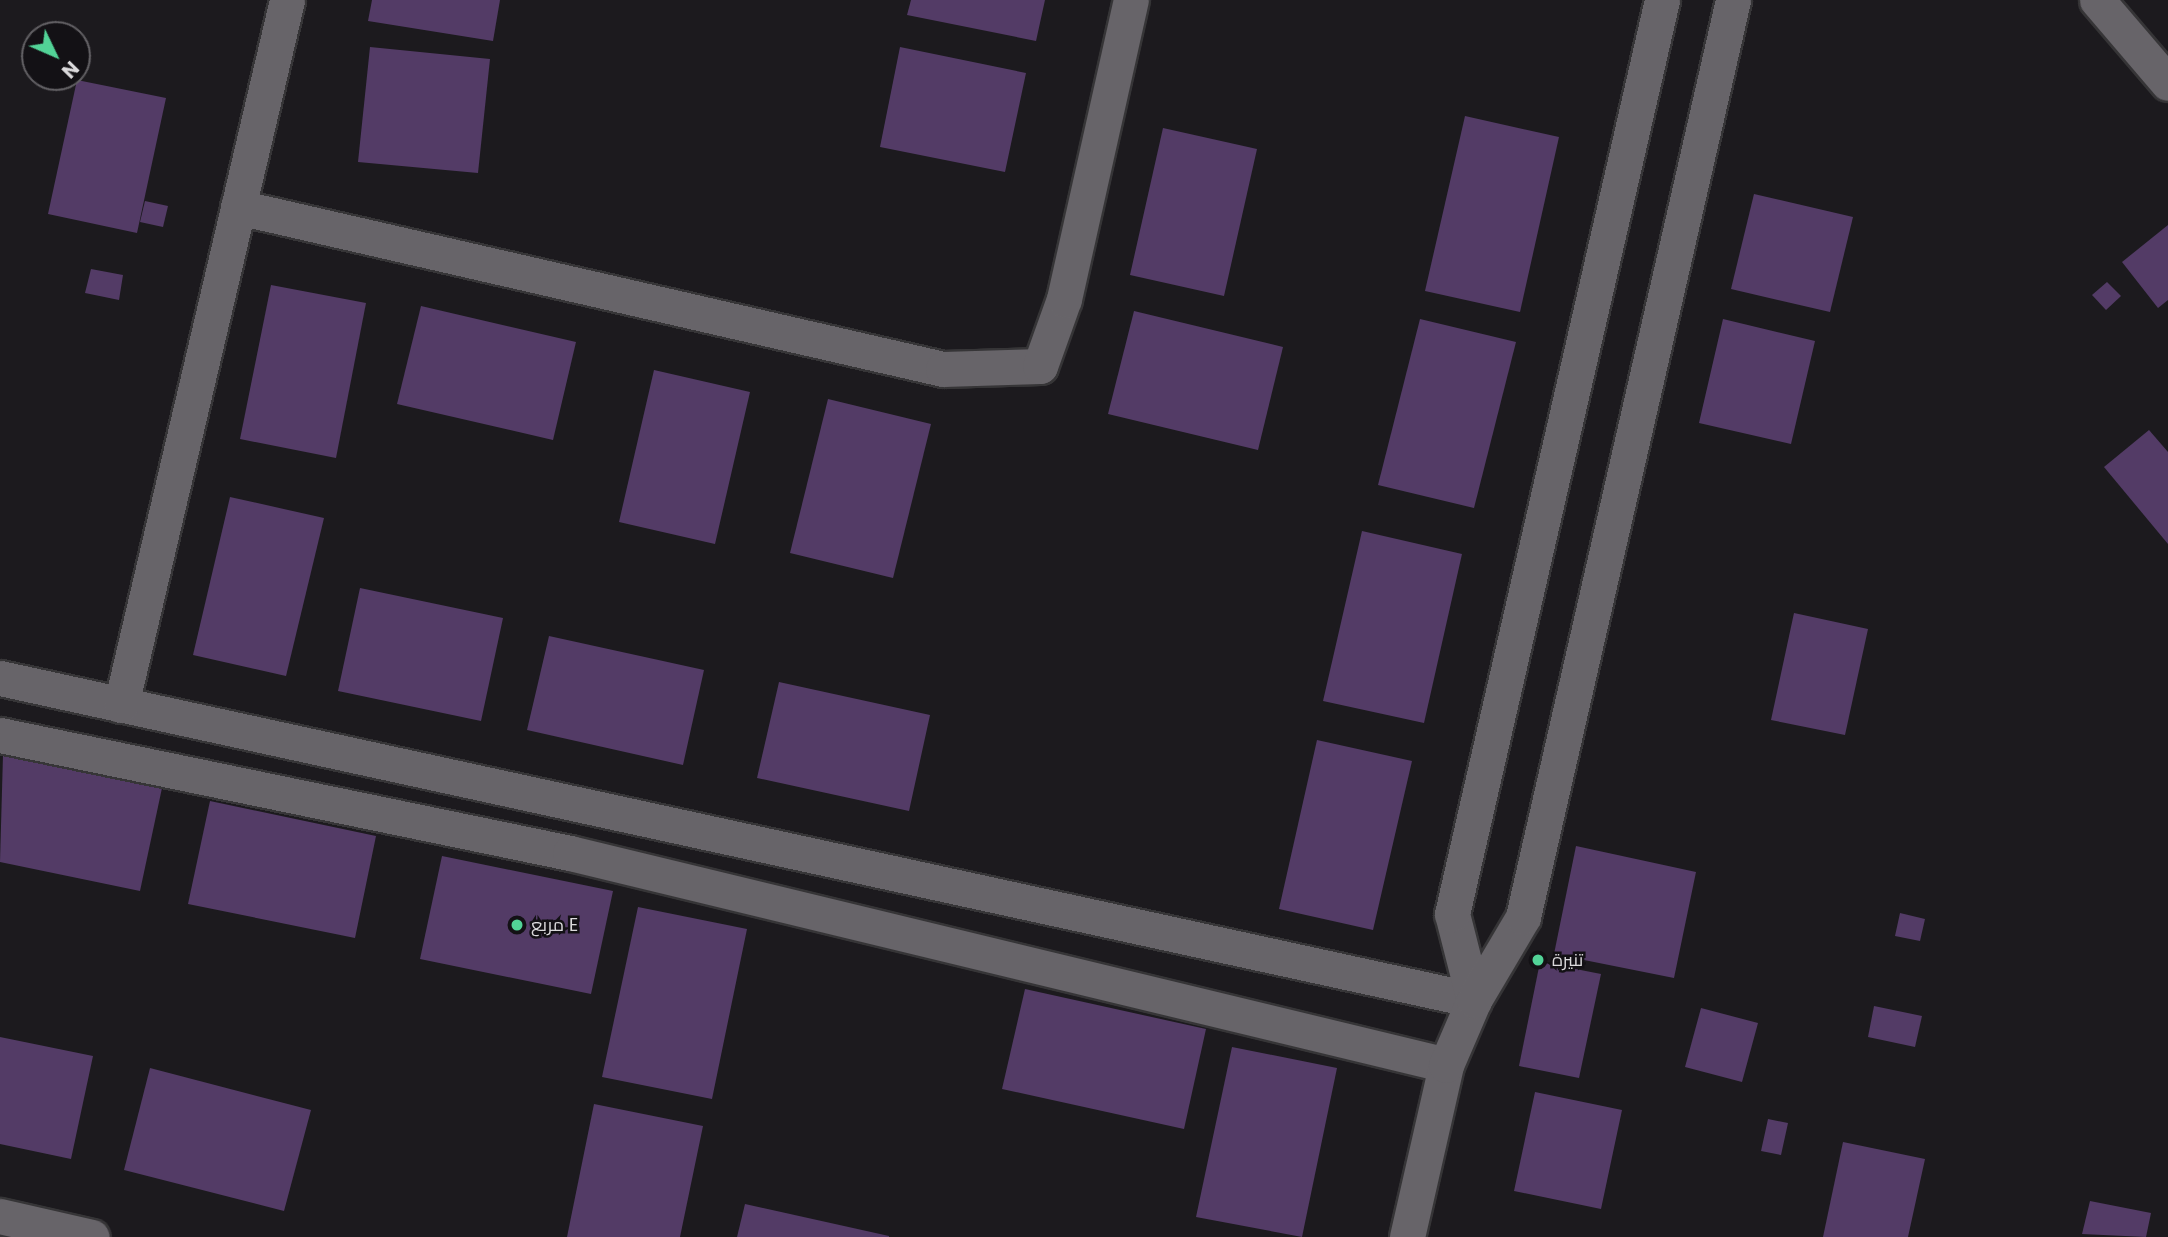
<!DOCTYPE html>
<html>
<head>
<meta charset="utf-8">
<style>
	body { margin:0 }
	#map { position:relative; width:2168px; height:1237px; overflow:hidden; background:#1c1a1e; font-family:Poppins,Cairo,sans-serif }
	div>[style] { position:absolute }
	.building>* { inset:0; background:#533b66 }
	.roads { filter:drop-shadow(2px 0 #363537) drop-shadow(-2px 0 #363537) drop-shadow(0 2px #363537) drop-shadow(0 -2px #363537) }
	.street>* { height:35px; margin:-17.5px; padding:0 17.5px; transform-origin:17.5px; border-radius:17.5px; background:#676469 }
	.dots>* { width:19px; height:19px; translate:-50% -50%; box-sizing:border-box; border:4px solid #131115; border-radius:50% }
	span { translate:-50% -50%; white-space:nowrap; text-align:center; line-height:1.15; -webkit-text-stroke:5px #131115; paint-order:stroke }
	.poi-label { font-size:18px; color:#dbdadc }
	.left { translate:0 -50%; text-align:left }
	.north { position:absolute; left:21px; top:21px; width:70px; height:70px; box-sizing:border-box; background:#131115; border:2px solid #636165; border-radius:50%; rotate:134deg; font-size:19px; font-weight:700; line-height:28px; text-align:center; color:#dbdadc }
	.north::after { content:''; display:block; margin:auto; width:24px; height:32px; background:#52d397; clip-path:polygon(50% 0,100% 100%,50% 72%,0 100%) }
</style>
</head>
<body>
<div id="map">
	<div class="building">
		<i style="clip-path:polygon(372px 0,500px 0,493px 41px,368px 21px)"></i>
		<i style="clip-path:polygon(911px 0,1045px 0,1036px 41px,907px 15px)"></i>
		<i style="clip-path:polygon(370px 47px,490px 59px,478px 173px,358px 162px)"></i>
		<i style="clip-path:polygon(900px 47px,1026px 73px,1005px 172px,880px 147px)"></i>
		<i style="clip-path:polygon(77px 80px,166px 98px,137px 233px,48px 214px)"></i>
		<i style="clip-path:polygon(1465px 116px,1559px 137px,1520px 312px,1425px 291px)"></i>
		<i style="clip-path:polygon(1163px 128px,1257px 149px,1224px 296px,1130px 275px)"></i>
		<i style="clip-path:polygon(1754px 194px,1853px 217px,1830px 312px,1731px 289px)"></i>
		<i style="clip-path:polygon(145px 201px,168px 206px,163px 227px,140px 222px)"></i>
		<i style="clip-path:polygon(2168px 225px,2168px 300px,2158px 308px,2122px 262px)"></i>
		<i style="clip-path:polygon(91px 269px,123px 275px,119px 300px,85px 293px)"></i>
		<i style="clip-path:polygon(2107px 282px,2121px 296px,2106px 310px,2092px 295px)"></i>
		<i style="clip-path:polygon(271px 285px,366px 303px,336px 458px,240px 439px)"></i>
		<i style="clip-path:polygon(421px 306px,576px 342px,553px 440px,397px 404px)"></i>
		<i style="clip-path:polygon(1134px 311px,1283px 347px,1258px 450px,1108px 414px)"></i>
		<i style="clip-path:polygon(1420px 319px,1516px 342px,1474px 508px,1378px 485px)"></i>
		<i style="clip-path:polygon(1723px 319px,1815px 341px,1791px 444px,1699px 423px)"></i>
		<i style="clip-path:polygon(654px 370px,750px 392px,715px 544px,619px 522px)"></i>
		<i style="clip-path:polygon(828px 399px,931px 424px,893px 578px,790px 553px)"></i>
		<i style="clip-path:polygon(2149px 430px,2168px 452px,2168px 544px,2104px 467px)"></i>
		<i style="clip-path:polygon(230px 497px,324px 518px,286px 676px,193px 655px)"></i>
		<i style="clip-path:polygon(1362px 531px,1462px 554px,1424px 723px,1323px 701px)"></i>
		<i style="clip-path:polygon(360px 588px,503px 618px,481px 721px,338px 691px)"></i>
		<i style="clip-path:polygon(1794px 613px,1868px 629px,1845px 735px,1771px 720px)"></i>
		<i style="clip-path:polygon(549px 636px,704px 670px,683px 765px,527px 730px)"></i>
		<i style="clip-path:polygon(779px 682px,930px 715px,909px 811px,757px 778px)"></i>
		<i style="clip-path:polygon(1317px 740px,1412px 761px,1373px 930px,1279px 909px)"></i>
		<i style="clip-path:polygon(3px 755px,162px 788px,140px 891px,0 862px)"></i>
		<i style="clip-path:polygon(210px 801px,376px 836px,355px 938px,188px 904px)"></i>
		<i style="clip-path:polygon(1576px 846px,1696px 872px,1674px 978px,1554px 954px)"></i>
		<i style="clip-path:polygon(442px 856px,613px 891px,591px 994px,420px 959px)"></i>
		<i style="clip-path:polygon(638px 907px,747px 929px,712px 1099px,602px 1077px)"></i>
		<i style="clip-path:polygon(1900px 913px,1925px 919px,1920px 941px,1895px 936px)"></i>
		<i style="clip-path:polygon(1540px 962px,1601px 974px,1579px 1078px,1519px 1066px)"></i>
		<i style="clip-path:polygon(1025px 989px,1206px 1029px,1184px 1129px,1002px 1089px)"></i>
		<i style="clip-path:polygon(1874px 1006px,1922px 1016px,1915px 1047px,1868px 1037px)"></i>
		<i style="clip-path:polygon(1701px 1008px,1758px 1023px,1742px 1082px,1685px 1067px)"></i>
		<i style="clip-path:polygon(0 1037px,93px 1056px,71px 1159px,0 1144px)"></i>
		<i style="clip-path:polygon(1232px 1047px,1337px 1068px,1302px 1237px,1196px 1217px)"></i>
		<i style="clip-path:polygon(150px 1068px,311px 1110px,284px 1211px,124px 1170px)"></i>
		<i style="clip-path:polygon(1535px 1092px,1622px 1110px,1601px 1209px,1514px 1191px)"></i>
		<i style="clip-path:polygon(594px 1104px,703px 1126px,680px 1237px,567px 1237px)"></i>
		<i style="clip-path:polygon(1768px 1119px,1788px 1123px,1781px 1155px,1761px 1151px)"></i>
		<i style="clip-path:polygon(1843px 1142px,1925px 1159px,1908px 1237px,1823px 1237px)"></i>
		<i style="clip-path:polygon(2090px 1201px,2151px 1213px,2146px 1237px,2082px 1234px)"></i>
		<i style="clip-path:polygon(745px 1204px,889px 1236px,889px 1237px,737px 1237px)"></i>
	</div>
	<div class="roads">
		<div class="street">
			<i style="left:2097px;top:0;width:109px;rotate:49.5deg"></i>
			<i style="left:238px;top:207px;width:723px;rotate:12.94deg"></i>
			<i style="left:943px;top:369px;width:97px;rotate:-1.8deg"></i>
			<i style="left:1040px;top:366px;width:71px;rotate:-70.3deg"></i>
			<i style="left:1064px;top:299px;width:306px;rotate:-77.4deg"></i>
			<i style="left:0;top:678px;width:1509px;rotate:12.32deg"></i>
			<i style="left:121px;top:705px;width:724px;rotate:-76.75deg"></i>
			<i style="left:0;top:735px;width:582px;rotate:11.7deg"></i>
			<i style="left:570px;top:853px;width:901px;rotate:13.6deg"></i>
			<i style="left:1474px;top:1000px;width:89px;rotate:-104.3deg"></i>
			<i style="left:1452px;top:914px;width:938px;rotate:-77.06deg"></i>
			<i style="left:0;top:1216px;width:94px;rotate:12.9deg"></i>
			<i style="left:1407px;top:1237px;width:176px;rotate:-77.2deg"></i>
			<i style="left:1446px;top:1065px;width:71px;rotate:-66.7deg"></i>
			<i style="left:1474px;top:1000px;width:96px;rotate:-59.4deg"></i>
			<i style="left:1523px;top:917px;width:941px;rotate:-77.1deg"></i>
		</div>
	</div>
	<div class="dots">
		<i style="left:517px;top:925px;background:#52d397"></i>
		<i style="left:1538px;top:960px;background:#52d397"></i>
	</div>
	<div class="poi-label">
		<span class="left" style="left:531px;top:925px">مربع E</span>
		<span class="left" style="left:1552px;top:960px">تنيرة</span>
	</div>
	<div class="north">N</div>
</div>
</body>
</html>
